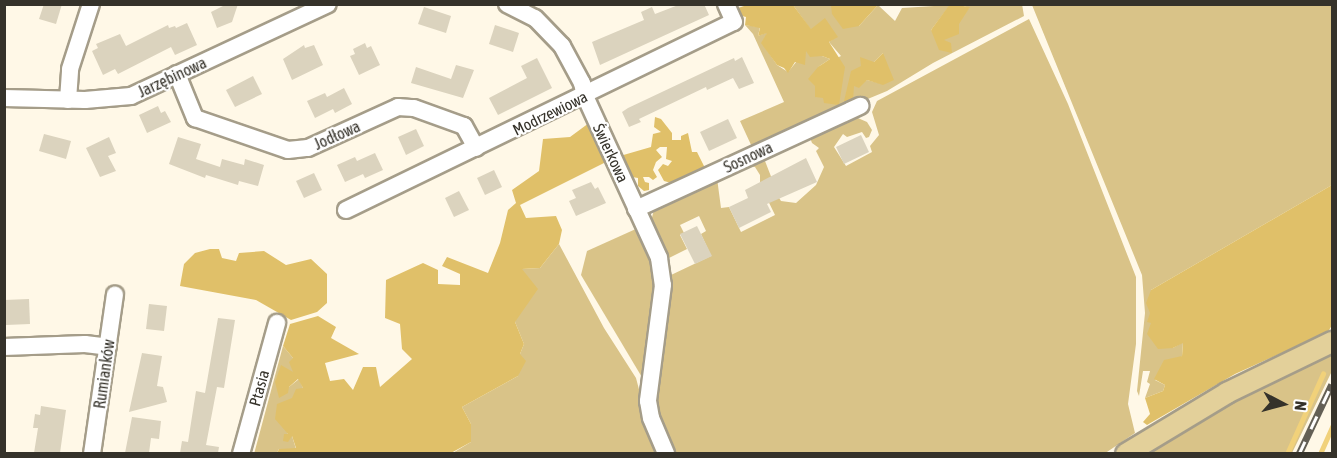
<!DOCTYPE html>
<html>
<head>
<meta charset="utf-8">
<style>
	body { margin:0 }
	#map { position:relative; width:1337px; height:458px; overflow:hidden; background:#fff8e7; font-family:"Asap Condensed",sans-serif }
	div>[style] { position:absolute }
	.green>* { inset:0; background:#d9c388 }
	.forest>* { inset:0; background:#e0c069 }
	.stream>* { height:4.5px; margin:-2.25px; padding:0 2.25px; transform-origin:2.25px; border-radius:2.25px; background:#f1d17a }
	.building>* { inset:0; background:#dbd3be }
	.roads { filter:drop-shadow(2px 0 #a59d89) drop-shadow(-2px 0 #a59d89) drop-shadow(0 2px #a59d89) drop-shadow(0 -2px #a59d89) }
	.minor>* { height:16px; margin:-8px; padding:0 8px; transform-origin:8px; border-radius:8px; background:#fff }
	.major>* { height:20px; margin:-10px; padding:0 10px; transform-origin:10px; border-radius:10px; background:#e3d09a }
	.rail>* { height:7px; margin-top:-3.5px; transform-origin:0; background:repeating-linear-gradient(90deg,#fff 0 14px,#635f55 0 28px); box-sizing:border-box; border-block:2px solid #635f55 }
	span { translate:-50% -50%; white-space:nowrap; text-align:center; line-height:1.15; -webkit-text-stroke:4.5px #fff; paint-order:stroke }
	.street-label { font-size:16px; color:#35322a }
	.frame { position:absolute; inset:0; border:6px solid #35322a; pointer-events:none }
	.north { position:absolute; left:1253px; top:374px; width:60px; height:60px; -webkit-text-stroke:4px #fff; paint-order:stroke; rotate:96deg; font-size:16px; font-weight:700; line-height:24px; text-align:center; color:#35322a }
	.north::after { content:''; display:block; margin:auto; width:21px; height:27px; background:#35322a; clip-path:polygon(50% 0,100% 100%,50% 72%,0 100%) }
</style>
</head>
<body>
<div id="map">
	<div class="green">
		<i style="clip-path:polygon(evenodd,1022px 4px,1024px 16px,933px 63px,887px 91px,752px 147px,740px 121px,784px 102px,753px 34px,745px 25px,760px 27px,758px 36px,768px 32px,762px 43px,777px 65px,788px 72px,806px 50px,830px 59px,818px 67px,841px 56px,829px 42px,837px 36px,811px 30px,793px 5px,833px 5px,859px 26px,878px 5px,895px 21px,902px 8px,950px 5px,931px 30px,943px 40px,969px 8px,962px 5px,1022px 4px,883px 53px,883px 84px,867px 80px,854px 85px,862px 66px,874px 62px,883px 53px)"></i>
		<i style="clip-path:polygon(1032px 5px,1332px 5px,1332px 185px,1151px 290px,1152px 322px,1173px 348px,1183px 342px,1182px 356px,1155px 380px,1165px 385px,1163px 391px,1145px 398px,1150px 384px,1147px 382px,1150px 371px,1143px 371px,1139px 396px,1137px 391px,1145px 313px,1142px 275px)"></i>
		<i style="clip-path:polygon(1029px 19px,1068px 104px,1136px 277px,1136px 344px,1128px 404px,1135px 433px,1104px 454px,673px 453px,656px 409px,655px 394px,671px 275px,711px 256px,701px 234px,706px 231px,699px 216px,680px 225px,684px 233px,680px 235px,687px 249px,667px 259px,651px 221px,654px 210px,717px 178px,721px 208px,729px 207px,741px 232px,775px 215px,760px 184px,760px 175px,755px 167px,749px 166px,750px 163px,765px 161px,772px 179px,773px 188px,781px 201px,796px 203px,816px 185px,824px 167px,816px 151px,819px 148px,812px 143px,809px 135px,851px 115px,867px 122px,872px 130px,869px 137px,866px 138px,862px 132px,847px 137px,843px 134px,834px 147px,846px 166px,872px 152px,870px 146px,879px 135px,872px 112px,877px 101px)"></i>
		<i style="clip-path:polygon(638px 228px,650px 251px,656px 288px,643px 379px,581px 275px,587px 251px)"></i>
		<i style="clip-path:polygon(559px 244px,604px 328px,636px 378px,652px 439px,659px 453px,451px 454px,471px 442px,471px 424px,462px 407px,518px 376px,520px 354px,524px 344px,515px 322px,522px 269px,540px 268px)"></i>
		<i style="clip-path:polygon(283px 346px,293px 358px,293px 373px,281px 366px,289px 387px,299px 379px,303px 388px,285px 428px,288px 434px,292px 436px,296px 449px,279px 449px,277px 453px,254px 454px)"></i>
		<i style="clip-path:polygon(1332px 355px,1332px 371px,1292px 453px,1137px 454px,1286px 371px,1293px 373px)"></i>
	</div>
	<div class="forest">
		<i style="clip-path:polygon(950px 4px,970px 7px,959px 24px,959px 34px,944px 40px,951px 43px,952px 53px,939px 50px,931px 30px)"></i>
		<i style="clip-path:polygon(747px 5px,793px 5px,811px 29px,825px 18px,838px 37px,829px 42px,845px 67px,839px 105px,824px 103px,823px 98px,815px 97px,815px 86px,808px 79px,818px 67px,830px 59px,822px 56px,810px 57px,806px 51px,805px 65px,795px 62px,788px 73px,784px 68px,777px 65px,761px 43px,767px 33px,758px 36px,760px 28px,745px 25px,746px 17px,742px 16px,738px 8px)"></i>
		<i style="clip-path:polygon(831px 5px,878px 5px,859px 26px,843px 29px,832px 14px)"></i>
		<i style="clip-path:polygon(883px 53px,894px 80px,883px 85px,867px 80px,859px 88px,854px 86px,853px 101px,844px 101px,851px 71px,861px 66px,860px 57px,874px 62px)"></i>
		<i style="clip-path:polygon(655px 117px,661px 119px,672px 133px,672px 140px,681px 140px,681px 136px,688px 133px,692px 152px,697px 152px,704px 166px,703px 171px,682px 186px,664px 181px,658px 170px,663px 164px,668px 166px,672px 161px,666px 159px,667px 147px,660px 147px,656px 150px,662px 157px,656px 162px,653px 170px,657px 177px,653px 180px,649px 177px,643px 177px,645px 182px,649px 183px,649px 190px,644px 191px,638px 186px,638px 178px,632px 177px,620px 156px,651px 147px,653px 134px,661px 132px,654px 127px)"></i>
		<i style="clip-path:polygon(589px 123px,606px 162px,520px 205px,526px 218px,556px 216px,562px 230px,559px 244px,540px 268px,522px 269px,538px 289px,515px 322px,524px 344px,520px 354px,526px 361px,518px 376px,462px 407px,471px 424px,471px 442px,451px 453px,277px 453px,279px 449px,296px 448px,292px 436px,288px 442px,283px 441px,284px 434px,288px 434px,275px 419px,277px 404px,292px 398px,296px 389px,303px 388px,298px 379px,289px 387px,288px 393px,279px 398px,275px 382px,281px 365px,293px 372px,289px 362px,293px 358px,283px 346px,290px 324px,318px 316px,336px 327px,331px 338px,359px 354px,325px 363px,330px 381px,344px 379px,353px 390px,363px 367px,376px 367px,380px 387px,412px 359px,402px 349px,400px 324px,385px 318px,386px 280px,423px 263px,438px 270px,438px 284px,460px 285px,460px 274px,442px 266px,447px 257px,488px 273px,500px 243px,508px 210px,516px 203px,512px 190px,539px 171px,543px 139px,570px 137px)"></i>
		<i style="clip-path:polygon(1332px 185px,1332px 325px,1328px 332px,1235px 374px,1147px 425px,1143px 422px,1150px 414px,1145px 398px,1163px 391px,1165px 385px,1154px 379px,1164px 360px,1182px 356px,1183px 343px,1173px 348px,1158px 349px,1147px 334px,1151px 323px,1147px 322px,1150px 313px,1146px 303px,1151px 290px)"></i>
		<i style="clip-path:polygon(210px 249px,219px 249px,222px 258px,236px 261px,239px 253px,264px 251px,286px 265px,311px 259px,327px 274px,327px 303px,317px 312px,291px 320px,256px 300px,180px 286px,184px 264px,195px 253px)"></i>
	</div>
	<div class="stream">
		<i style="left:1287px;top:454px;width:88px;rotate:-65.8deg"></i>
		<i style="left:1320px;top:454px;width:30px;rotate:-66deg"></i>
	</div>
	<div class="building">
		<i style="clip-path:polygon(44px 4px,62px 4px,56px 24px,39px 19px)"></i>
		<i style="clip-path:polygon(227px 4px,238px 4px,232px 22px,217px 28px,211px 12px)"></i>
		<i style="clip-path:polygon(681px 4px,704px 4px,709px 15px,600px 65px,592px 42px,644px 20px,641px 12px,652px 7px,655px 14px)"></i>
		<i style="clip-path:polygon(424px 7px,451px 16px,446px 33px,418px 24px)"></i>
		<i style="clip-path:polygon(187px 23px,197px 45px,175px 55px,171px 47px,118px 74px,115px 69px,103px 75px,92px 51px,98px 48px,96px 44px,120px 34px,126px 46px,168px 25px,169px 28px,175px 26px,176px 28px)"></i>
		<i style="clip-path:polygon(495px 25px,519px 33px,513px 52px,489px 44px)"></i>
		<i style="clip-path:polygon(365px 43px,367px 48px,371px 46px,380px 65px,359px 75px,350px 56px,355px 54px,353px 49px)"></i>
		<i style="clip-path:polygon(304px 45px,305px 48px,314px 45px,323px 65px,292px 80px,283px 59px)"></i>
		<i style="clip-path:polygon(742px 57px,754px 83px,739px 89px,733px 78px,707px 90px,706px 87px,639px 119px,641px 122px,629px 127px,622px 112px,628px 108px,734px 58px,735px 61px)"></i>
		<i style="clip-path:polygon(537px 58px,552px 88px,498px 115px,489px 98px,527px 78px,521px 66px)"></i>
		<i style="clip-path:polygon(456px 65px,474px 70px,463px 98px,411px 83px,416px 67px,451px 79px)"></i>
		<i style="clip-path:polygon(253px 76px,262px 94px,235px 107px,226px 90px)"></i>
		<i style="clip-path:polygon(344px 88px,352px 104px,335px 113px,333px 109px,315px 118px,307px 101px,325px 93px,327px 97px)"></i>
		<i style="clip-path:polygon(158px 106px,161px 113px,165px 111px,171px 122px,147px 133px,139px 115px)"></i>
		<i style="clip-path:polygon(728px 119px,737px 138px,709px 151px,700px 132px)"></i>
		<i style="clip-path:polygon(416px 129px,424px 146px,406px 155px,398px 137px)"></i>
		<i style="clip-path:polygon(44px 134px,71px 141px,66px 159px,39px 151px)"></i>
		<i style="clip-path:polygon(861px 135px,869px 152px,844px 164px,836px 147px)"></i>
		<i style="clip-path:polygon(109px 137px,116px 153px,108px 156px,116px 171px,100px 177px,86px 148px)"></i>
		<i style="clip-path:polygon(178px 137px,201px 144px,196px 159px,220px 167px,222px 159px,244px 165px,245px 159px,264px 165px,258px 186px,239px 181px,238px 185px,206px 175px,205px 178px,169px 164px)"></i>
		<i style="clip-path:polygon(375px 153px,383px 170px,365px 178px,363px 174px,345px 182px,337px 165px,355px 157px,357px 161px)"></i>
		<i style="clip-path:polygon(806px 158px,817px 182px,767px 204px,771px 212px,739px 228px,729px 207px,748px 198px,745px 190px)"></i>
		<i style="clip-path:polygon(494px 170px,502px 187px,485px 195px,477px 178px)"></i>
		<i style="clip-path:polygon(314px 173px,322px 190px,304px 198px,296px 181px)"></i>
		<i style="clip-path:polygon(591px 182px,595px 189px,598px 187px,606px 203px,576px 216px,569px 201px,576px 198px,572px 190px)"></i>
		<i style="clip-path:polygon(459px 191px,469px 210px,454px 217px,445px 198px)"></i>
		<i style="clip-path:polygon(697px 226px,712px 256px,695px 264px,680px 234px)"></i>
		<i style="clip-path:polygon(29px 299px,30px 324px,6px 325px,4px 300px)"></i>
		<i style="clip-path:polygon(149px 304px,167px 306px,164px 331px,146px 329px)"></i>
		<i style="clip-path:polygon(218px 318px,235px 320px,224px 388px,217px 387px,206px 445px,219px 447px,218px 453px,180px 453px,182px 441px,188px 442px,196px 391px,205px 393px)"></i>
		<i style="clip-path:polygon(142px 353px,162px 356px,157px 386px,163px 387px,167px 402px,129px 412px)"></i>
		<i style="clip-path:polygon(41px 406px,66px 410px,60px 453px,34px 453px,38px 428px,33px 428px,35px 414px,40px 415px)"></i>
		<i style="clip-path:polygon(132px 417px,161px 421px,159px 439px,151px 438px,149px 453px,125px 453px)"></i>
	</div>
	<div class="roads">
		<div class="minor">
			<i style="left:507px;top:4px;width:31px;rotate:27deg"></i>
			<i style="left:535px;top:18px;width:39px;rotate:46deg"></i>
			<i style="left:562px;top:46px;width:42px;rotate:61.6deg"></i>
			<i style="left:582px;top:83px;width:13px;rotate:77deg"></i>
			<i style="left:585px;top:96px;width:178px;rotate:65.4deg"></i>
			<i style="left:659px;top:258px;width:27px;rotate:82deg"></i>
			<i style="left:663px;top:285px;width:117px;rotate:97.4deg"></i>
			<i style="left:648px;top:401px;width:17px;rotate:80deg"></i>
			<i style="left:651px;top:418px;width:39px;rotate:67deg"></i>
			<i style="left:177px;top:74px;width:48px;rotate:67.8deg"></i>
			<i style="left:195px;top:118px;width:98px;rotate:19deg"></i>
			<i style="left:288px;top:150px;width:20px;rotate:-6deg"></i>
			<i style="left:308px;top:148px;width:99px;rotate:-24.5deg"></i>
			<i style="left:398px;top:107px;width:16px;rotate:4deg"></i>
			<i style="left:414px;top:108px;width:53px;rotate:19.8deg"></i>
			<i style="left:464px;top:126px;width:25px;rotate:61deg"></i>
			<i style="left:4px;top:98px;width:81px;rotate:1.4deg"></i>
			<i style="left:85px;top:100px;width:46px;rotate:-5deg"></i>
			<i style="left:131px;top:96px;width:217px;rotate:-25deg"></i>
			<i style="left:68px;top:100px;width:31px;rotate:-86deg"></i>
			<i style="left:70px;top:69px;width:68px;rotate:-72.1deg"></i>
			<i style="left:636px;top:209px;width:247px;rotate:-24.7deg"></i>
			<i style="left:346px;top:210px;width:431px;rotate:-25.9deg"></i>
			<i style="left:734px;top:22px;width:20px;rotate:-114deg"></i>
			<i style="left:4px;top:347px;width:81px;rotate:-2.1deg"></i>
			<i style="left:85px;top:344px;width:23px;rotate:7deg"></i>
			<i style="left:92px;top:454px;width:161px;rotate:-81.8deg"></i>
			<i style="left:241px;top:454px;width:136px;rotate:-74.6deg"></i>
		</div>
		<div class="major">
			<i style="left:1126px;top:454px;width:118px;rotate:-31.1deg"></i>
			<i style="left:1227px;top:393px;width:117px;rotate:-25.9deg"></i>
		</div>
	</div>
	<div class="rail">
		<i style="left:1299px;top:454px;width:77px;rotate:-64.8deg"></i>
	</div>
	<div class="street-label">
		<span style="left:172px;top:77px;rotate:-25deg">Jarzębinowa</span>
		<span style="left:550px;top:113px;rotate:-26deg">Modrzewiowa</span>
		<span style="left:337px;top:135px;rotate:-24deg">Jodłowa</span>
		<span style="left:611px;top:153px;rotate:65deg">Świerkowa</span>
		<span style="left:748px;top:157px;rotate:-25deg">Sosnowa</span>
		<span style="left:104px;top:374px;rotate:-82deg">Rumianków</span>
		<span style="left:259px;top:388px;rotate:-75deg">Ptasia</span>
	</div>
	<div class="frame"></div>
	<div class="north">N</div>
</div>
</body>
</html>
